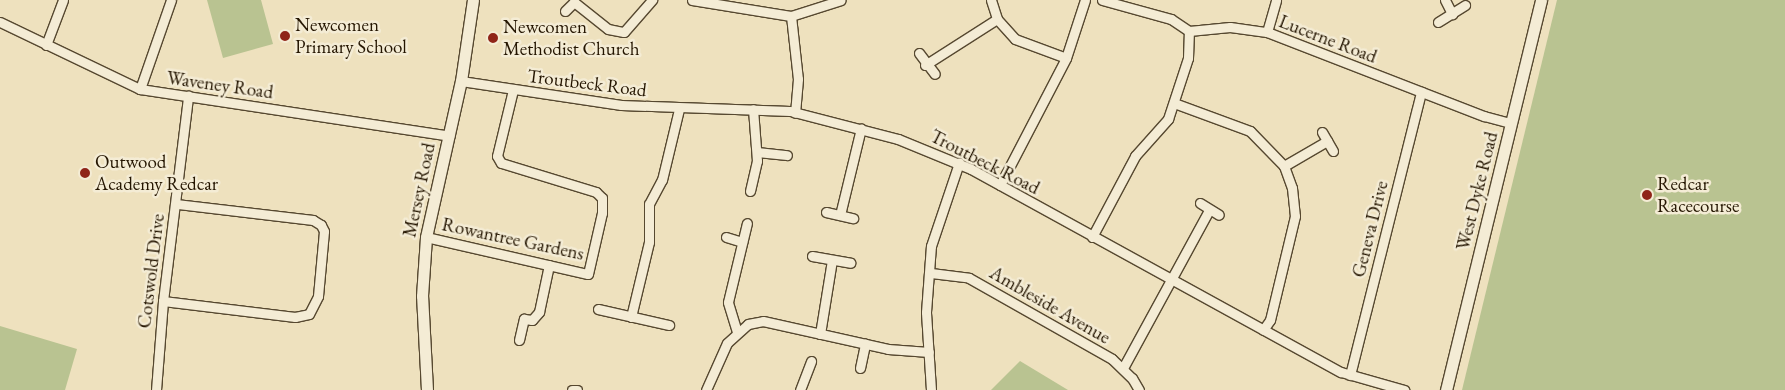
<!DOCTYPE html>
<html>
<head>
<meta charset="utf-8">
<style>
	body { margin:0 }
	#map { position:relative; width:1785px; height:390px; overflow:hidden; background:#eee1be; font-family:"EB Garamond",serif }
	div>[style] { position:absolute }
	.green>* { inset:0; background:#b9c391 }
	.roads { filter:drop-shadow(1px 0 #564830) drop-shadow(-1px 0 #564830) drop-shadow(0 1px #564830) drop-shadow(0 -1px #564830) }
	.minor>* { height:9px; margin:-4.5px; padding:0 4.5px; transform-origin:4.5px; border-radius:4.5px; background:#f4ecd5 }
	.tertiary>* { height:11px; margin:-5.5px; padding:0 5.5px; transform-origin:5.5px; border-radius:5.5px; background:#f4ecd5 }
	.dots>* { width:14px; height:14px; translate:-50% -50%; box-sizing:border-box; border:2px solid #f4ecd5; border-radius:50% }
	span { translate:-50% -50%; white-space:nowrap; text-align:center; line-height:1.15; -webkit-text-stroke:5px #f4ecd5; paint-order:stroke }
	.poi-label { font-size:19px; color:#241500 }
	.left { translate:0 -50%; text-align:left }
	.street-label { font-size:19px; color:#241500 }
</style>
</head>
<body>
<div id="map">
	<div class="green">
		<i style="clip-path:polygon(207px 0,261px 0,273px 44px,223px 58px)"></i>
		<i style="clip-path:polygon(1557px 0,1785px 0,1785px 390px,1462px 390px)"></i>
		<i style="clip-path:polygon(0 326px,77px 349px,65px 390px,0 390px)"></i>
		<i style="clip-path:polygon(1020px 361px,1068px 390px,991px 390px)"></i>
	</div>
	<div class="roads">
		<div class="minor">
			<i style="left:692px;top:0;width:100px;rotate:9.2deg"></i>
			<i style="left:791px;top:16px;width:52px;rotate:-17.7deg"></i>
			<i style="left:991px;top:0;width:20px;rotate:72deg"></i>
			<i style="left:997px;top:19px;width:27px;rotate:48deg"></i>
			<i style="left:1015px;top:39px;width:54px;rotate:20.4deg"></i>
			<i style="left:1102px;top:0;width:72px;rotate:15.4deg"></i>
			<i style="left:1171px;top:19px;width:22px;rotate:34deg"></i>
			<i style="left:1189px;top:31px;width:41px;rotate:-5.6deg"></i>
			<i style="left:1230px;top:27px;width:37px;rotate:8deg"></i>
			<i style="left:1267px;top:32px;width:233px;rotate:21.2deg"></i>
			<i style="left:1484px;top:116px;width:28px;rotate:15deg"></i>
			<i style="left:1445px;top:0;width:16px;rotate:63deg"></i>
			<i style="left:565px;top:11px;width:13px;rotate:-45deg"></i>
			<i style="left:574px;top:2px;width:43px;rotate:38.5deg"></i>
			<i style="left:608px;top:29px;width:16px;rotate:11deg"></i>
			<i style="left:624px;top:32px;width:43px;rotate:-48.8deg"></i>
			<i style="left:791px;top:16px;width:63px;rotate:83.7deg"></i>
			<i style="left:798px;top:79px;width:34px;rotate:95deg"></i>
			<i style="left:0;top:22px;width:155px;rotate:25.6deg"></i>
			<i style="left:140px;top:89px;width:313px;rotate:8.6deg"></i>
			<i style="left:1438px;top:22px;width:32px;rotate:-32deg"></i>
			<i style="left:1267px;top:32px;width:33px;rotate:-74deg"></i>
			<i style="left:46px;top:45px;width:48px;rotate:-69.3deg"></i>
			<i style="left:919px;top:53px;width:26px;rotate:53deg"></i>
			<i style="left:925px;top:65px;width:85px;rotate:-32.6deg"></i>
			<i style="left:461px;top:81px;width:162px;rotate:8.5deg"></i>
			<i style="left:621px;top:105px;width:169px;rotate:2deg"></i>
			<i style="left:790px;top:111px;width:112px;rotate:14.5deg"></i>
			<i style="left:898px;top:139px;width:79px;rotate:22.3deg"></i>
			<i style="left:971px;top:169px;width:422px;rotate:28.8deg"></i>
			<i style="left:1341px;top:372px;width:66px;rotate:15.9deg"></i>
			<i style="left:140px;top:89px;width:94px;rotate:-70.8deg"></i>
			<i style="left:1174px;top:103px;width:81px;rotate:20.2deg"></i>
			<i style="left:1250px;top:131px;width:49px;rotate:45.8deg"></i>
			<i style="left:1284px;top:166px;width:23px;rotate:70deg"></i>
			<i style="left:1292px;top:188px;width:28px;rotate:84deg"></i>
			<i style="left:1295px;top:216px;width:107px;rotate:103.5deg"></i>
			<i style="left:1270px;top:320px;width:12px;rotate:125deg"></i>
			<i style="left:1322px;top:132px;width:22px;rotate:60deg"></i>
			<i style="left:757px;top:152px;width:30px;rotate:6deg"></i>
			<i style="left:1284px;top:166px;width:50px;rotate:-30.2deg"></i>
			<i style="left:1000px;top:185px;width:143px;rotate:-62.5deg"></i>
			<i style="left:1066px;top:58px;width:61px;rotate:-71.9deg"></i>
			<i style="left:750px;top:191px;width:31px;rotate:-77deg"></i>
			<i style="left:757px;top:161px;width:52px;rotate:-94.4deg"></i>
			<i style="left:1200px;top:203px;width:22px;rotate:32deg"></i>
			<i style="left:826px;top:212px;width:28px;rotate:13deg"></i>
			<i style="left:840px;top:215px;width:89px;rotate:-76.4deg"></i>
			<i style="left:426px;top:237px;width:166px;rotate:12.9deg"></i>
			<i style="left:588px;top:274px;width:63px;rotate:-77.1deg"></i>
			<i style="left:602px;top:213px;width:15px;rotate:-90deg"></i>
			<i style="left:602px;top:198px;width:8px;rotate:-135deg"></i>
			<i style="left:596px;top:192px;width:99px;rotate:-163deg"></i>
			<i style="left:501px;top:163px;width:8px;rotate:-120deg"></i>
			<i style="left:497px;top:156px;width:68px;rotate:-76.4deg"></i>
			<i style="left:726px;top:237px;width:17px;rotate:17deg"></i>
			<i style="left:1092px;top:237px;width:92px;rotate:-62deg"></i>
			<i style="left:1135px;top:156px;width:50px;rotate:-48.3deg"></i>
			<i style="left:1168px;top:119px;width:64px;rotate:-71.8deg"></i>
			<i style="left:1188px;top:58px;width:27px;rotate:-88deg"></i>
			<i style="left:812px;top:256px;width:39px;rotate:10deg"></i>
			<i style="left:931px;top:273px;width:38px;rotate:7deg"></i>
			<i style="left:969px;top:278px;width:164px;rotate:29.5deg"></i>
			<i style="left:1112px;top:359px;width:28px;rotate:44deg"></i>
			<i style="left:1132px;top:378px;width:14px;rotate:60deg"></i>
			<i style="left:163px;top:301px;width:133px;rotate:6.9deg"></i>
			<i style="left:295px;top:317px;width:14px;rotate:-12deg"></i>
			<i style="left:309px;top:314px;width:20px;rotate:-63deg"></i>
			<i style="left:318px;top:296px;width:65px;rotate:-84.7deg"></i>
			<i style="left:324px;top:231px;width:7px;rotate:-117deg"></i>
			<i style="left:321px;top:225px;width:9px;rotate:-148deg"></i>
			<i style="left:313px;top:220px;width:138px;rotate:-173.3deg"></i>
			<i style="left:598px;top:309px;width:73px;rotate:12.7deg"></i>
			<i style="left:631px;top:317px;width:77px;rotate:-76.5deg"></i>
			<i style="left:649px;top:242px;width:38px;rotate:-90deg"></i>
			<i style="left:649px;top:204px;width:27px;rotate:-62deg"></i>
			<i style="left:662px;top:180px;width:73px;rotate:-76.5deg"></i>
			<i style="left:737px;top:332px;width:31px;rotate:-107deg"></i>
			<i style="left:728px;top:302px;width:81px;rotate:-76.5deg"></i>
			<i style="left:820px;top:334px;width:75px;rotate:-80.8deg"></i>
			<i style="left:519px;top:340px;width:22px;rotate:-77deg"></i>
			<i style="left:524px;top:319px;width:8px;rotate:7deg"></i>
			<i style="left:532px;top:320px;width:11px;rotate:-49deg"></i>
			<i style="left:539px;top:312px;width:48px;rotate:-78deg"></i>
			<i style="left:860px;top:368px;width:25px;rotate:-78deg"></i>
			<i style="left:1123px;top:368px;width:180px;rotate:-61.4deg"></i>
			<i style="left:1350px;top:375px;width:292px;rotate:-75.9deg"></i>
			<i style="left:156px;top:390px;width:89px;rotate:-85.5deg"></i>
			<i style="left:163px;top:301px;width:207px;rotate:-83deg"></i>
			<i style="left:572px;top:390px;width:5px"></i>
			<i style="left:706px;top:390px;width:51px;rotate:-65.9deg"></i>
			<i style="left:727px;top:343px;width:28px;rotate:-42deg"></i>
			<i style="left:748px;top:324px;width:15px;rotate:-11deg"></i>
			<i style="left:763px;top:321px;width:128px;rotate:12.6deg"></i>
			<i style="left:888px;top:349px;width:41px;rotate:4.2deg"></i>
			<i style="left:800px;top:390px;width:31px;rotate:-69deg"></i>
			<i style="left:931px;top:390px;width:78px;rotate:-93.7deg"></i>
			<i style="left:926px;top:312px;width:66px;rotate:-85.7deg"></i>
			<i style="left:931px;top:246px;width:88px;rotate:-71.4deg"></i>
		</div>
		<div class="tertiary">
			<i style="left:427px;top:390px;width:94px;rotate:-93deg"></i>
			<i style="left:422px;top:296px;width:59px;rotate:-86.1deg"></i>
			<i style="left:426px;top:237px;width:160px;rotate:-77.4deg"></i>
			<i style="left:461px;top:81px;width:82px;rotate:-81.6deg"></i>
			<i style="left:1446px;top:390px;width:401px;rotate:-76.3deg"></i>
		</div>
	</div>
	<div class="dots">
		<i style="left:285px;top:36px;background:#8f2418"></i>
		<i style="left:493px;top:38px;background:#8f2418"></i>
		<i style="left:85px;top:173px;background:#8f2418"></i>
		<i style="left:1647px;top:195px;background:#8f2418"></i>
	</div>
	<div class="poi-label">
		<span class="left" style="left:295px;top:36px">Newcomen<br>Primary School</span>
		<span class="left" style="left:503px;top:38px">Newcomen<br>Methodist Church</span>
		<span class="left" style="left:95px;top:173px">Outwood<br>Academy Redcar</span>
		<span class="left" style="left:1657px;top:195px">Redcar<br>Racecourse</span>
	</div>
	<div class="street-label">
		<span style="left:1328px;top:39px;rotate:21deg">Lucerne Road</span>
		<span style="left:587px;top:83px;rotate:7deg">Troutbeck Road</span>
		<span style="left:220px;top:85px;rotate:8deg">Waveney Road</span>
		<span style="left:985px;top:162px;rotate:27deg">Troutbeck Road</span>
		<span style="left:419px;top:190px;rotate:-78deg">Mersey Road</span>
		<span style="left:1477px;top:191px;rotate:-76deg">West Dyke Road</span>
		<span style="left:1370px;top:229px;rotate:-76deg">Geneva Drive</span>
		<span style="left:513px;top:239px;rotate:12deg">Rowantree Gardens</span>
		<span style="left:151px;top:271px;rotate:-83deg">Cotswold Drive</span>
		<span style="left:1050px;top:305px;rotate:30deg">Ambleside Avenue</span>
	</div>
</div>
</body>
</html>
